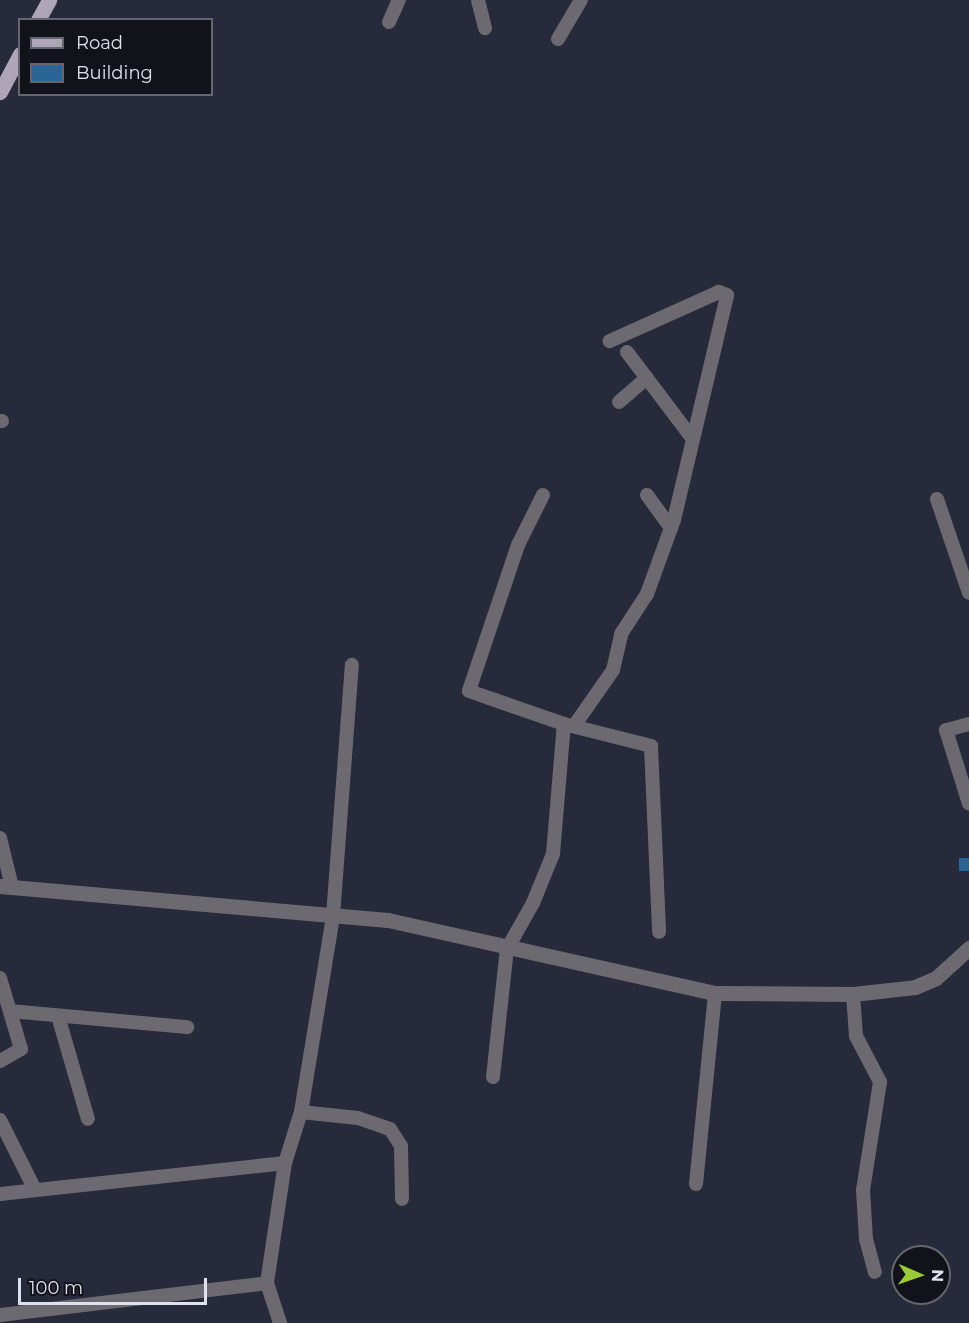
<!DOCTYPE html>
<html>
<head>
<meta charset="utf-8">
<style>
	body { margin:0 }
	#map { position:relative; width:969px; height:1323px; overflow:hidden; background:#272a3a; font-family:Montserrat,sans-serif }
	div>[style] { position:absolute }
	.building>* { inset:0; background:#296495 }
	.minor>* { height:14px; margin:-7px; padding:0 7px; transform-origin:7px; border-radius:7px; background:#6d6971 }
	.tertiary>* { height:15px; margin:-7.5px; padding:0 7.5px; transform-origin:7.5px; border-radius:7.5px; background:#6d6971 }
	.primary>* { height:15px; margin:-7.5px; padding:0 7.5px; transform-origin:7.5px; border-radius:7.5px; background:#aea6b7 }
	span { translate:-50% -50%; white-space:nowrap; text-align:center; line-height:1.15; -webkit-text-stroke:4.5px #12131a; paint-order:stroke }
	.legend { position:absolute; left:18px; top:18px; width:195px; height:78px; box-sizing:border-box; background:#12131a; border:2px solid #64656e; margin:0; padding:8px 10px; list-style:none; font-size:18px; color:#dfe1ec }
	.legend li { display:flex; align-items:center; gap:12px; height:30px }
	.legend b { width:30px; border:2px solid #64656e }
	.north { position:absolute; left:891px; top:1245px; width:60px; height:60px; box-sizing:border-box; background:#12131a; border:2px solid #64656e; border-radius:50%; rotate:92deg; font-size:16px; font-weight:700; line-height:24px; text-align:center; color:#dfe1ec }
	.north::after { content:''; display:block; margin:auto; width:21px; height:27px; background:#9acb34; clip-path:polygon(50% 0,100% 100%,50% 72%,0 100%) }
	.scale { position:absolute; left:18px; top:1278px; width:189px; height:27px; box-sizing:border-box; border:3px solid #dfe1ec; border-top:0; padding-left:8px; font-size:18px; line-height:21px; white-space:nowrap; color:#dfe1ec; -webkit-text-stroke:4px #12131a; paint-order:stroke }
</style>
</head>
<body>
<div id="map">
	<div class="building">
		<i style="clip-path:polygon(959px 858px,969px 858px,969px 871px,959px 871px)"></i>
	</div>
	<div class="minor">
		<i style="left:478px;top:0;width:29px;rotate:76deg"></i>
		<i style="left:389px;top:22px;width:24px;rotate:-66deg"></i>
		<i style="left:558px;top:39px;width:45px;rotate:-59.5deg"></i>
		<i style="left:627px;top:352px;width:108px;rotate:52.9deg"></i>
		<i style="left:619px;top:402px;width:37px;rotate:-41deg"></i>
		<i style="left:0;top:421px;width:2px"></i>
		<i style="left:543px;top:495px;width:56px;rotate:116.6deg"></i>
		<i style="left:518px;top:545px;width:154px;rotate:108.6deg"></i>
		<i style="left:469px;top:691px;width:101px;rotate:19.2deg"></i>
		<i style="left:564px;top:724px;width:90px;rotate:14.2deg"></i>
		<i style="left:651px;top:746px;width:186px;rotate:87.5deg"></i>
		<i style="left:647px;top:495px;width:41px;rotate:54deg"></i>
		<i style="left:937px;top:499px;width:99px;rotate:71.2deg"></i>
		<i style="left:969px;top:724px;width:24px;rotate:165deg"></i>
		<i style="left:946px;top:730px;width:77px;rotate:72.7deg"></i>
		<i style="left:574px;top:726px;width:68px;rotate:-55.1deg"></i>
		<i style="left:613px;top:670px;width:37px;rotate:-77deg"></i>
		<i style="left:621px;top:634px;width:48px;rotate:-57deg"></i>
		<i style="left:647px;top:594px;width:79px;rotate:-70deg"></i>
		<i style="left:674px;top:520px;width:231px;rotate:-76.7deg"></i>
		<i style="left:727px;top:295px;width:9px;rotate:-159deg"></i>
		<i style="left:719px;top:292px;width:120px;rotate:155.8deg"></i>
		<i style="left:0;top:838px;width:50px;rotate:76.2deg"></i>
		<i style="left:0;top:978px;width:74px;rotate:73.5deg"></i>
		<i style="left:21px;top:1049px;width:24px;rotate:150deg"></i>
		<i style="left:853px;top:994px;width:42px;rotate:85.9deg"></i>
		<i style="left:856px;top:1036px;width:52px;rotate:62.4deg"></i>
		<i style="left:880px;top:1082px;width:109px;rotate:98.9deg"></i>
		<i style="left:863px;top:1190px;width:49px;rotate:86.5deg"></i>
		<i style="left:866px;top:1239px;width:34px;rotate:75deg"></i>
		<i style="left:10px;top:1011px;width:178px;rotate:5.2deg"></i>
		<i style="left:58px;top:1016px;width:107px;rotate:73.8deg"></i>
		<i style="left:493px;top:1077px;width:129px;rotate:-83.8deg"></i>
		<i style="left:507px;top:949px;width:53px;rotate:-60.5deg"></i>
		<i style="left:533px;top:903px;width:53px;rotate:-67.8deg"></i>
		<i style="left:553px;top:854px;width:130px;rotate:-85.2deg"></i>
		<i style="left:301px;top:1112px;width:57px;rotate:6deg"></i>
		<i style="left:358px;top:1118px;width:34px;rotate:19deg"></i>
		<i style="left:390px;top:1129px;width:20px;rotate:57deg"></i>
		<i style="left:401px;top:1146px;width:53px;rotate:88.9deg"></i>
		<i style="left:0;top:1120px;width:78px;rotate:63.4deg"></i>
		<i style="left:696px;top:1184px;width:192px;rotate:-84.3deg"></i>
		<i style="left:0;top:1194px;width:287px;rotate:-6.2deg"></i>
		<i style="left:0;top:1315px;width:269px;rotate:-6.8deg"></i>
		<i style="left:280px;top:1323px;width:42px;rotate:-108deg"></i>
		<i style="left:267px;top:1283px;width:121px;rotate:-81.5deg"></i>
		<i style="left:285px;top:1163px;width:53px;rotate:-72.6deg"></i>
		<i style="left:301px;top:1112px;width:199px;rotate:-80.7deg"></i>
		<i style="left:333px;top:916px;width:252px;rotate:-85.7deg"></i>
	</div>
	<div class="tertiary">
		<i style="left:0;top:886px;width:389px;rotate:5deg"></i>
		<i style="left:388px;top:920px;width:335px;rotate:12.6deg"></i>
		<i style="left:715px;top:993px;width:138px;rotate:0.4deg"></i>
		<i style="left:853px;top:994px;width:62px;rotate:-6.4deg"></i>
		<i style="left:915px;top:987px;width:23px;rotate:-23deg"></i>
		<i style="left:936px;top:978px;width:45px;rotate:-42.3deg"></i>
	</div>
	<div class="primary">
		<i style="left:38px;top:20px;width:23px;rotate:-61deg"></i>
		<i style="left:0;top:92px;width:43px;rotate:-62.2deg"></i>
	</div>
	<ul class="legend">
	<li><b style="height:8px;background:#aea6b7"></b>Road</li>
	<li><b style="height:16px;background:#296495"></b>Building</li>
	</ul>
	<div class="north">N</div>
	<div class="scale">100 m</div>
</div>
</body>
</html>
